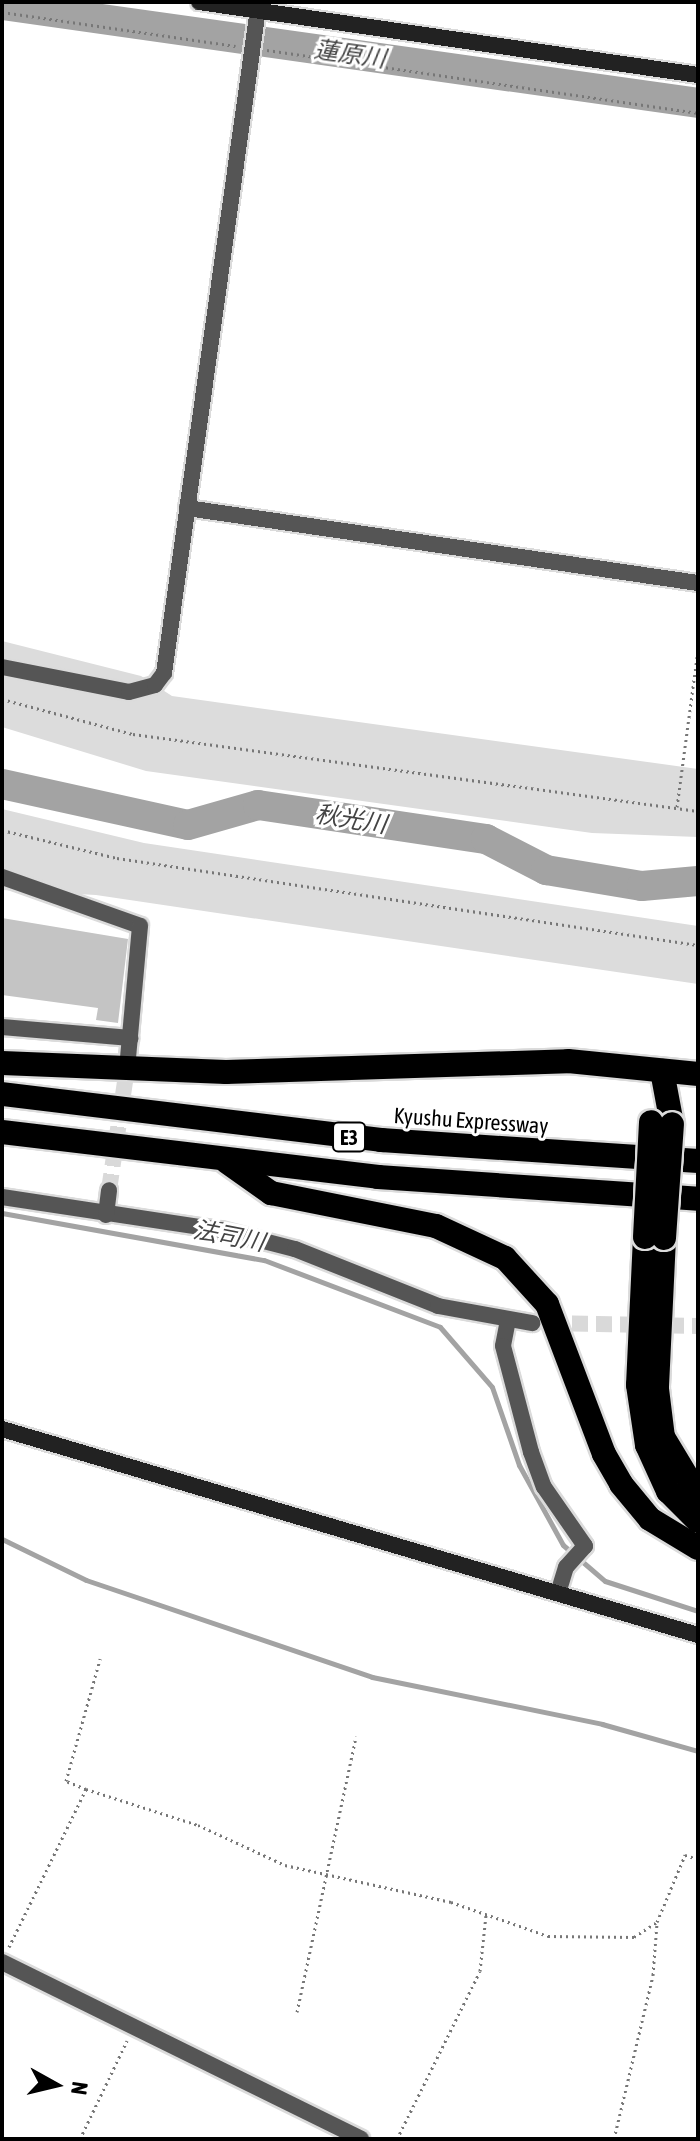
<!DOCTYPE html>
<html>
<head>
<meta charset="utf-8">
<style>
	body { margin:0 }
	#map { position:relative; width:700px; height:2141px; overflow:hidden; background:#fff; font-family:"Asap Condensed","Noto Sans JP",sans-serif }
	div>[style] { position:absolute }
	.green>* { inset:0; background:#dcdcdc }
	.stream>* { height:5px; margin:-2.5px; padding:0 2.5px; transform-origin:2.5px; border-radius:2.5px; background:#a3a3a3 }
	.river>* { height:30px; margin:-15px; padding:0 15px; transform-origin:15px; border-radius:15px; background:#a3a3a3 }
	.building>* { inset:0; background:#c4c4c4 }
	.street-tunnel>* { height:16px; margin-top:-8px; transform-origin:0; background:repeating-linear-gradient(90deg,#d9d9d9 0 16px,transparent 0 24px) }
	.path>* { height:3px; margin-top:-1.5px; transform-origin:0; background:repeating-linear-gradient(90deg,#777 0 2px,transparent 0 6px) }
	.roads { filter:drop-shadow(2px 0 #dbdbdb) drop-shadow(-2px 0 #dbdbdb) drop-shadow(0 2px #dbdbdb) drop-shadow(0 -2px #dbdbdb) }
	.street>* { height:16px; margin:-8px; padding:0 8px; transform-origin:8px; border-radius:8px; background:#555 }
	.secondary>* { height:16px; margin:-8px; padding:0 8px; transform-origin:8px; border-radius:8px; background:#222 }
	.highway>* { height:24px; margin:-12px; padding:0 12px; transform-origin:12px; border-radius:12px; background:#000 }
	.bridges { filter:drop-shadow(2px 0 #dbdbdb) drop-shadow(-2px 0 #dbdbdb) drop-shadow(0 2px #dbdbdb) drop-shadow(0 -2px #dbdbdb) }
	.highway-bridge>* { height:24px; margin:-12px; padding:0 12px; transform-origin:12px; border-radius:12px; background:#000 }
	span { translate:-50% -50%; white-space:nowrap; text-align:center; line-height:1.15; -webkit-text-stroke:6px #fff; paint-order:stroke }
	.shield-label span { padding:2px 6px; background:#fff; border:2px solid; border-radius:6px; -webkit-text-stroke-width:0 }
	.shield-label { font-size:20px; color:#000; font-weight:700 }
	.street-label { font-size:22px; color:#000 }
	.water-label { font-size:24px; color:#444; font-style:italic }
	.frame { position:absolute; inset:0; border:4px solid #000; pointer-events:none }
	.north { position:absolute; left:16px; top:2045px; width:80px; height:80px; -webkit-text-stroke:6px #fff; paint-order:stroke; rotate:98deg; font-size:22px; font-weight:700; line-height:32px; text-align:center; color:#000 }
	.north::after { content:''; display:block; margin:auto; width:28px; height:36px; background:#000; clip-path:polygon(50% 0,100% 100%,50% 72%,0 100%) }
</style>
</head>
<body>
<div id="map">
	<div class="green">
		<i style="clip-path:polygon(2px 641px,141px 676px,172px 696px,698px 769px,698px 837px,592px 833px,146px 771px,2px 727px)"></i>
		<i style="clip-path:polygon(2px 809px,144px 843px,698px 926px,698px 984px,96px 895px,2px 890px)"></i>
	</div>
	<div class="stream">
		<i style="left:2px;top:1213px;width:266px;rotate:10.2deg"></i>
		<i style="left:264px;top:1260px;width:188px;rotate:20.8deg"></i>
		<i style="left:440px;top:1327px;width:79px;rotate:49.1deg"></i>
		<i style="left:492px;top:1387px;width:83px;rotate:70.9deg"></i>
		<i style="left:519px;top:1465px;width:91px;rotate:61.2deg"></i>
		<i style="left:563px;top:1545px;width:55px;rotate:40.6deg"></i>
		<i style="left:605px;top:1581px;width:98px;rotate:17.9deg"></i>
		<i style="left:2px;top:1539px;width:93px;rotate:26deg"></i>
		<i style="left:86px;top:1580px;width:302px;rotate:18.7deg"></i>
		<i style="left:372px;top:1677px;width:235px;rotate:11.5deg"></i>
		<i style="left:602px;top:1724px;width:100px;rotate:15.7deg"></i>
	</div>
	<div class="river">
		<i style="left:2px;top:5px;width:703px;rotate:8.01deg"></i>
		<i style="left:2px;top:784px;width:190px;rotate:12.4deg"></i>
		<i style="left:188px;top:825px;width:73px;rotate:-15.9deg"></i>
		<i style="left:258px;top:805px;width:231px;rotate:8.5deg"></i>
		<i style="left:486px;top:839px;width:68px;rotate:27.3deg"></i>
		<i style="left:546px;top:870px;width:97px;rotate:9.5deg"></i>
		<i style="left:642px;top:886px;width:56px;rotate:-5.1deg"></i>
	</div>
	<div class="building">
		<i style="clip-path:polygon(2px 918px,128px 939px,118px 1023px,96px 1020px,98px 1008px,2px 995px)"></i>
	</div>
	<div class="street-tunnel">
		<i style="left:109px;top:1190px;width:130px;rotate:-81.6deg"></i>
		<i style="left:548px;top:1323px;width:150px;rotate:1.1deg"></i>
	</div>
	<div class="path">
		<i style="left:2px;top:12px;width:236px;rotate:8.3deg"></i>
		<i style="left:267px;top:50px;width:436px;rotate:8.3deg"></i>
		<i style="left:2px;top:699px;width:136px;rotate:15deg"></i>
		<i style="left:133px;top:734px;width:570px;rotate:7.76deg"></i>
		<i style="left:677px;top:807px;width:158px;rotate:-82.4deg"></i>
		<i style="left:2px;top:830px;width:118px;rotate:13.7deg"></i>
		<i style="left:117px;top:858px;width:587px;rotate:8.52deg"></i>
		<i style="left:86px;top:1789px;width:22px;rotate:-158deg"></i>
		<i style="left:66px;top:1781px;width:127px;rotate:-74.4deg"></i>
		<i style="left:9px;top:1947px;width:176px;rotate:-64deg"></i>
		<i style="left:86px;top:1789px;width:118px;rotate:17.8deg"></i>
		<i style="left:198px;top:1825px;width:96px;rotate:24.7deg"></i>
		<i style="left:285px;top:1865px;width:170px;rotate:12.6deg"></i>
		<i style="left:451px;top:1902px;width:103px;rotate:19.3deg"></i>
		<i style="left:548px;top:1936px;width:86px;rotate:0.7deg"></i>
		<i style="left:634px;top:1937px;width:27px;rotate:-33deg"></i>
		<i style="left:657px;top:1922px;width:73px;rotate:-67.3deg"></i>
		<i style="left:685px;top:1855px;width:14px;rotate:17deg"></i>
		<i style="left:297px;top:2012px;width:282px;rotate:-77.9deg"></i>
		<i style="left:80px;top:2139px;width:109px;rotate:-64.4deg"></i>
		<i style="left:397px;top:2139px;width:187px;rotate:-63.7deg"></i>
		<i style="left:480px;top:1971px;width:56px;rotate:-83.9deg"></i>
		<i style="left:614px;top:2139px;width:169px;rotate:-76.6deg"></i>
		<i style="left:653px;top:1975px;width:52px;rotate:-85.6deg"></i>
	</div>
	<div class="roads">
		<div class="street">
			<i style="left:187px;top:508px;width:516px;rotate:8.35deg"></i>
			<i style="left:2px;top:667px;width:129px;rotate:11.1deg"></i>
			<i style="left:129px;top:692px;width:27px;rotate:-15deg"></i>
			<i style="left:155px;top:685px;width:15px;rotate:-53deg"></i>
			<i style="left:164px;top:673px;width:678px;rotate:-81.94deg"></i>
			<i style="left:2px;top:877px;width:146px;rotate:19.5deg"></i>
			<i style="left:140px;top:926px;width:134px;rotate:95.2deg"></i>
			<i style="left:2px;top:1027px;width:129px;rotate:4.9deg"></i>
			<i style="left:2px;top:1197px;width:221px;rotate:8.6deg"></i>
			<i style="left:221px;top:1230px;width:76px;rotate:14.4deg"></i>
			<i style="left:295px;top:1249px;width:154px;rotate:21.7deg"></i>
			<i style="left:438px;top:1306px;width:96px;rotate:10.3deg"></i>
			<i style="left:106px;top:1215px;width:25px;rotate:-83deg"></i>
			<i style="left:508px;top:1320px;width:26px;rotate:101deg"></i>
			<i style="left:503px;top:1346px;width:110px;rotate:75.2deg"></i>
			<i style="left:531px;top:1452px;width:37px;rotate:70deg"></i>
			<i style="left:544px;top:1487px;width:72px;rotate:55.2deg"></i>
			<i style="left:585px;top:1546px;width:28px;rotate:132deg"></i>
			<i style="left:566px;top:1567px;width:27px;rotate:107deg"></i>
			<i style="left:2px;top:1962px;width:400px;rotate:26.2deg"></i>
		</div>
		<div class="secondary">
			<i style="left:199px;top:2px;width:504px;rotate:8.32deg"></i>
			<i style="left:2px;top:1429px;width:726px;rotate:16.49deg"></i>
		</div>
		<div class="highway">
			<i style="left:2px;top:1063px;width:224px;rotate:2.3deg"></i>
			<i style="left:226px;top:1072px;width:342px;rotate:-1.8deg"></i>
			<i style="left:568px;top:1061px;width:131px;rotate:5.7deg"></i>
			<i style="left:662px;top:1071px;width:54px;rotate:79.3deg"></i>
			<i style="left:2px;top:1094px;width:382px;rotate:6.9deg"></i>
			<i style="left:381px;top:1140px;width:318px;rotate:3.8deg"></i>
			<i style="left:2px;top:1132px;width:379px;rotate:6.8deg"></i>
			<i style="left:378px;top:1177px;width:321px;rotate:3.9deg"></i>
			<i style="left:227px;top:1162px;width:54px;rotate:35.2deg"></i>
			<i style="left:271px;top:1193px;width:168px;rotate:11.3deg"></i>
			<i style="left:436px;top:1226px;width:76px;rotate:24.9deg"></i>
			<i style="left:505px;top:1258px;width:62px;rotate:47.6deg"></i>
			<i style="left:547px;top:1304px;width:160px;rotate:69.2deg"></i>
			<i style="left:604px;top:1454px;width:34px;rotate:60deg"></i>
			<i style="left:621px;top:1484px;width:45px;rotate:50.4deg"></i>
			<i style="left:650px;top:1519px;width:56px;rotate:31.1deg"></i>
			<i style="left:645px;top:1237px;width:148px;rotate:92.7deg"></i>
			<i style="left:638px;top:1385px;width:61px;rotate:81.5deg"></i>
			<i style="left:647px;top:1445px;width:51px;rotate:65.5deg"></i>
			<i style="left:668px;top:1491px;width:42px;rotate:45deg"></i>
			<i style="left:664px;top:1238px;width:151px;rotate:92.7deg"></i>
			<i style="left:657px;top:1389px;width:48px;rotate:82.9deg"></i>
			<i style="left:663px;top:1437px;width:68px;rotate:58.9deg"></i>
		</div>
	</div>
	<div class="bridges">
		<div class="highway-bridge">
			<i style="left:645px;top:1237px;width:115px;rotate:-87deg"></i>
			<i style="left:664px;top:1238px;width:114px;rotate:-86deg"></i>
		</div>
	</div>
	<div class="shield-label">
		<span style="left:349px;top:1137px">E3</span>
	</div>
	<div class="street-label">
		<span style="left:471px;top:1121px;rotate:4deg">Kyushu Expressway</span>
	</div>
	<div class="water-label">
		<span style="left:350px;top:54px;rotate:8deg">蓮原川</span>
		<span style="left:351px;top:819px;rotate:9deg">秋光川</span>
		<span style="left:229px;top:1236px;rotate:11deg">法司川</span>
	</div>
	<div class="frame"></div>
	<div class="north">N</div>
</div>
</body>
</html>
